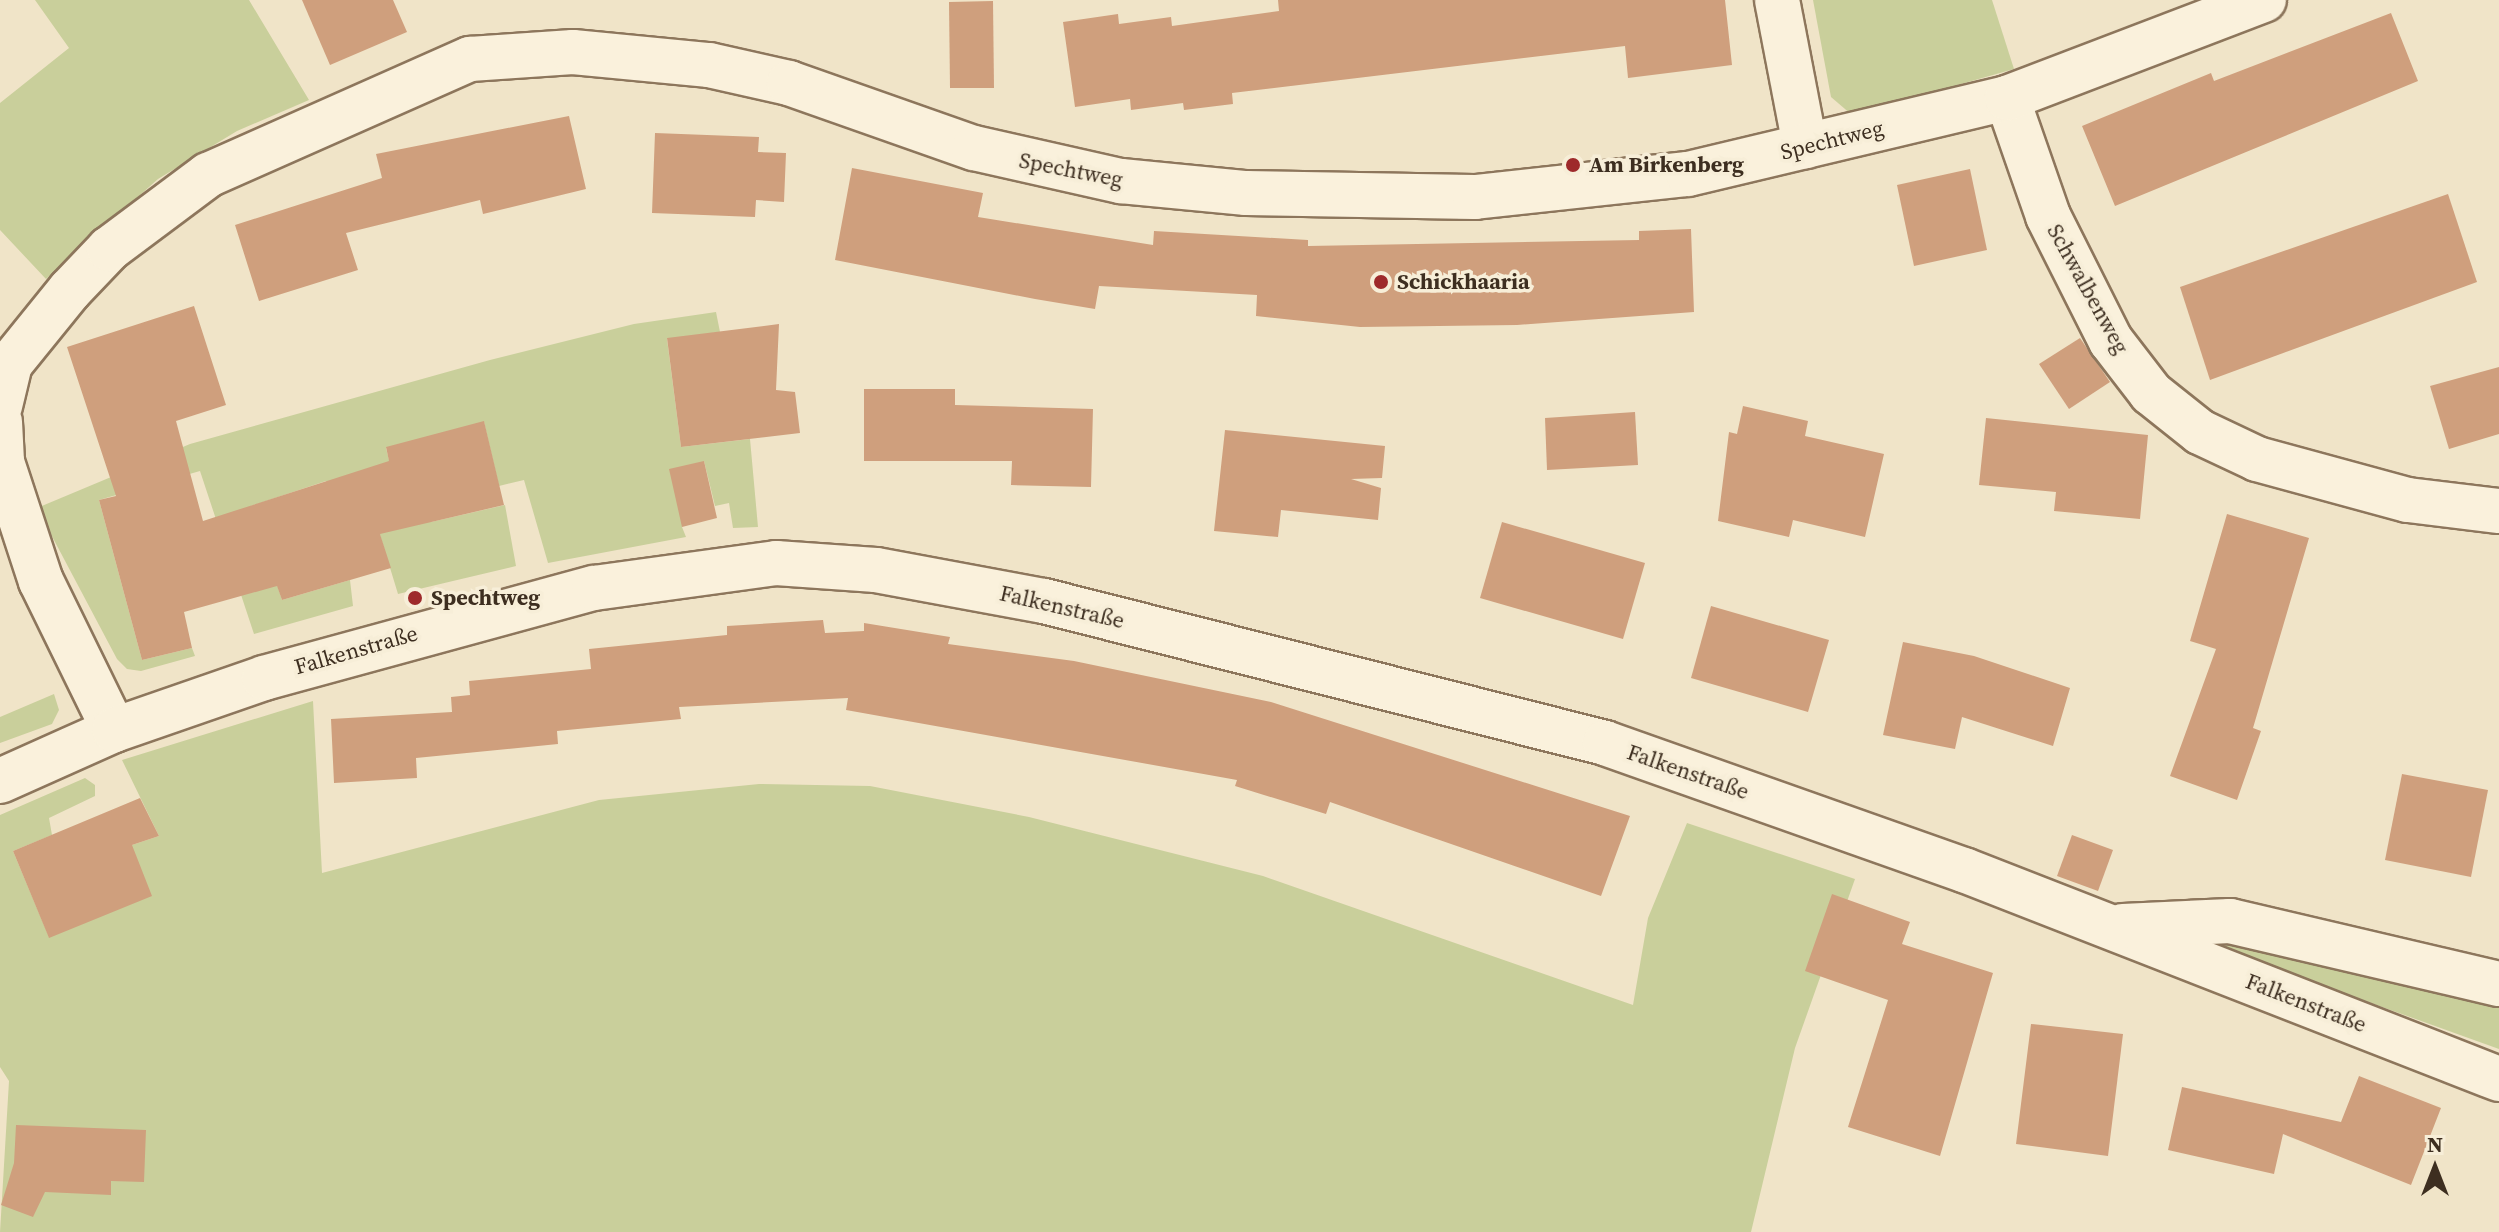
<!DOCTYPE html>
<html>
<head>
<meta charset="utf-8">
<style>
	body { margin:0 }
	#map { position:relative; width:2499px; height:1232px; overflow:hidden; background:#f0e4c8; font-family:"Source Serif 4",serif }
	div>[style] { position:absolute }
	.green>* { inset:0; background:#c9cf9b }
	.building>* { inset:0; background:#cf9f7d }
	.roads { filter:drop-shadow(2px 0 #8d765c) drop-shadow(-2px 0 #8d765c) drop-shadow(0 2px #8d765c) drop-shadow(0 -2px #8d765c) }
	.minor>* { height:44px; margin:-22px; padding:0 22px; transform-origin:22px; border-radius:22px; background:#faf1dc }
	.dots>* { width:22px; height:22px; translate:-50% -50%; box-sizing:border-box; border:4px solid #f7eed8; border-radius:50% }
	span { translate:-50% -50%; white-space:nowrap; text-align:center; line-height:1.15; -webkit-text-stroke:7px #f7eed8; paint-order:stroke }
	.street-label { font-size:22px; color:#3d2e20 }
	.poi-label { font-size:22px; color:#3d2e20; font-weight:700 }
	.left { translate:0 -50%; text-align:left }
	.north { position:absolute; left:2395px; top:1128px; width:80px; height:80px; -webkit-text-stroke:6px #f7eed8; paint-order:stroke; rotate:0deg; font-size:22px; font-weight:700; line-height:32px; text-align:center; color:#3d2e20 }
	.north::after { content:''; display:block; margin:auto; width:28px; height:36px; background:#3d2e20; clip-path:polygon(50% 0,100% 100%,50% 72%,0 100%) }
</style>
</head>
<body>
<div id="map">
	<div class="green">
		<i style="clip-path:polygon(35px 0,249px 0,309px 100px,237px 131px,158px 179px,46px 279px,0 230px,0 103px,69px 48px)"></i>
		<i style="clip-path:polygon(1813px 0,1992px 0,2014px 69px,1852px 115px,1831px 97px)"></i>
		<i style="clip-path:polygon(716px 312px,720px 332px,667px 339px,681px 447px,750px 439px,758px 527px,733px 528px,729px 503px,715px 506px,704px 461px,682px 527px,686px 537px,548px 563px,524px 480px,499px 486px,484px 422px,386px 448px,396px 488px,431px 522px,505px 505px,516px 566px,398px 594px,380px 535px,326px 481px,251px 506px,282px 600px,350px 580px,353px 606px,254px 634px,200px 471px,99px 500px,142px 660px,192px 648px,195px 656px,141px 671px,127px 669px,117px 659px,37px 508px,190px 444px,490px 360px,634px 324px)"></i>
		<i style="clip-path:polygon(54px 694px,59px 710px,52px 724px,0 743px,0 717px)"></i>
		<i style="clip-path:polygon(313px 701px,322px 873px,599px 800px,759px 784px,870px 786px,1029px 817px,1263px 876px,1633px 1005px,1648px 918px,1687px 823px,1855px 879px,1795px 1048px,1751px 1232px,0 1232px,9px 1081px,0 1067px,0 815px,85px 778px,95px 785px,95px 796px,49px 818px,52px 835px,13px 851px,49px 937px,132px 845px,159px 836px,122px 760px)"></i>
		<i style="clip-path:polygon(2201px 936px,2499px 1000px,2499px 1049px,2196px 940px)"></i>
	</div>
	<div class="building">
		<i style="clip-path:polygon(302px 0,393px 0,407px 32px,330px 65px)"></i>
		<i style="clip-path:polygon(1278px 0,1725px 0,1732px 65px,1628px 78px,1625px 46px,1232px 93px,1233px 104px,1184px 110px,1183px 103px,1131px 110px,1130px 99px,1075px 107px,1063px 22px,1118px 14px,1119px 24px,1171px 17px,1172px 26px,1279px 11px)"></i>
		<i style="clip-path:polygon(993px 1px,994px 88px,950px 88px,949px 2px)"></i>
		<i style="clip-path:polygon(2391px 13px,2418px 81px,2115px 206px,2082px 126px,2211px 73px,2214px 81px)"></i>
		<i style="clip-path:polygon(569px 116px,586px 189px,483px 214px,480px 200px,346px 233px,358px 270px,259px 301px,235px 225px,382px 178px,376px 154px)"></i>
		<i style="clip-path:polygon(655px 133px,759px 137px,758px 152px,786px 153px,784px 202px,756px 200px,755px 217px,652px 213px)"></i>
		<i style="clip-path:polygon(852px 168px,983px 193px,978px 217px,1153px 245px,1154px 231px,1308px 240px,1308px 246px,1639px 240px,1639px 231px,1691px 229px,1694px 312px,1517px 325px,1360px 327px,1256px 316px,1257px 295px,1099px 286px,1095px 309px,1035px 299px,835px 260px)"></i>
		<i style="clip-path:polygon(1970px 169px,1987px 250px,1914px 266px,1897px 185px)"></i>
		<i style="clip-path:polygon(2448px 194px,2477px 282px,2210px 380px,2180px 287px)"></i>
		<i style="clip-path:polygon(194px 306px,226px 405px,176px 421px,203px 521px,389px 461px,386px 447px,484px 421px,504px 505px,380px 534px,391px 568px,282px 600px,277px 586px,184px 612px,192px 648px,142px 660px,99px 500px,116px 496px,67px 347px)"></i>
		<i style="clip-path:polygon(779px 324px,776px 390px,795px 392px,800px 433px,681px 447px,667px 338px)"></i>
		<i style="clip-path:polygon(2080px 338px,2110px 382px,2069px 409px,2039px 364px)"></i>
		<i style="clip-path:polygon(2499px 367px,2499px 434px,2449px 449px,2430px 386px)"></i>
		<i style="clip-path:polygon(864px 389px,955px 389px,955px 405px,1093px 409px,1091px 487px,1011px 485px,1012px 461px,864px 461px)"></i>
		<i style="clip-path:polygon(1743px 406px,1808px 421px,1805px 436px,1884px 454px,1865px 537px,1793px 520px,1789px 537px,1718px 521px,1729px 432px,1737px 434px)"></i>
		<i style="clip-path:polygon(1635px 412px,1638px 465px,1547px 470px,1545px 418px)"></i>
		<i style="clip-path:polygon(1986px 418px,2148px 435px,2140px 519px,2054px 511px,2056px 492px,1979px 485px)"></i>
		<i style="clip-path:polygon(1225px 430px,1385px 446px,1382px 478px,1351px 479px,1381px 488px,1378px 520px,1281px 510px,1278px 537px,1214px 531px)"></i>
		<i style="clip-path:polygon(704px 461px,717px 518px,682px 527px,669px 469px)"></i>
		<i style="clip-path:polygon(2227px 514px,2309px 538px,2253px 728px,2261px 731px,2237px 800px,2170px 776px,2216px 649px,2190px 641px)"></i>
		<i style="clip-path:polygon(1502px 522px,1645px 563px,1623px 639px,1480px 598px)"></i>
		<i style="clip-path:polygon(1711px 606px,1829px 640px,1808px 712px,1691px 678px)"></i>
		<i style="clip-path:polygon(823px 620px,825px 633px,864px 631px,864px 623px,950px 637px,948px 644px,1074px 661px,1271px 702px,1630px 816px,1601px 896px,1330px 802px,1326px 814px,1235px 786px,1237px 780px,846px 710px,848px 698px,679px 707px,681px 719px,557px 731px,558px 744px,416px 758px,417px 778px,334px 783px,331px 719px,452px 712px,451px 697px,470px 695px,469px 681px,591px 669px,589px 649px,727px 635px,727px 626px)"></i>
		<i style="clip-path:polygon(1903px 642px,1974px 656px,2070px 688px,2053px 746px,1962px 717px,1955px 749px,1883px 735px)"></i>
		<i style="clip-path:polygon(2402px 774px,2488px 790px,2471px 877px,2385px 860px)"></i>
		<i style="clip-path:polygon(140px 798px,159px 836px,132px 845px,152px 896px,49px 938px,13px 851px)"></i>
		<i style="clip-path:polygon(2072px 835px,2113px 850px,2098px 891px,2057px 876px)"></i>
		<i style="clip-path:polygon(1832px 894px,1910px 922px,1902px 944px,1993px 973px,1940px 1156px,1848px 1127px,1888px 1000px,1805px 971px)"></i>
		<i style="clip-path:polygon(2031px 1024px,2123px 1034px,2108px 1156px,2016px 1144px)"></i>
		<i style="clip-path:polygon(2359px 1076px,2441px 1108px,2411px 1185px,2283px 1134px,2274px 1174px,2168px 1150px,2182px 1087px,2341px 1122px)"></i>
		<i style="clip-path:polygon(16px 1125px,146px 1130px,144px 1182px,111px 1181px,111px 1195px,45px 1192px,33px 1217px,1px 1205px,14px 1163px)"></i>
	</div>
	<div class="roads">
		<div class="minor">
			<i style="left:1777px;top:0;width:149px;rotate:79.1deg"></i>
			<i style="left:2007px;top:98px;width:125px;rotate:70.8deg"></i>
			<i style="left:2048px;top:216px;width:140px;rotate:63.3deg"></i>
			<i style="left:2111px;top:341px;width:66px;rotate:52.4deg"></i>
			<i style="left:2151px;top:393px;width:63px;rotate:38.5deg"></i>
			<i style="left:2200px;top:432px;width:63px;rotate:25.3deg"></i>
			<i style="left:2257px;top:459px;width:156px;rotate:15.2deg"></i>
			<i style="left:2408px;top:500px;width:92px;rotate:6.9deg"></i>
			<i style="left:0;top:406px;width:43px;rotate:-76.6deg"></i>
			<i style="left:10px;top:364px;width:95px;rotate:-51deg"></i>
			<i style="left:70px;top:290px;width:57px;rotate:-46.4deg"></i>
			<i style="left:109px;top:249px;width:124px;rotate:-36.8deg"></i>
			<i style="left:208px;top:175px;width:287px;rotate:-23.9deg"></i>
			<i style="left:470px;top:59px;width:103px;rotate:-3.9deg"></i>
			<i style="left:573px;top:52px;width:137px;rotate:5.5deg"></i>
			<i style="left:709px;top:65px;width:82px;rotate:12.7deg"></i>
			<i style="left:789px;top:83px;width:196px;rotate:19.4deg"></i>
			<i style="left:974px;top:148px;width:151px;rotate:12.7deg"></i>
			<i style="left:1121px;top:181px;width:126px;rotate:5.5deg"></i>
			<i style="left:1246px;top:193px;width:229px;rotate:1deg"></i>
			<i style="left:1475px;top:197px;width:214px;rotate:-6.2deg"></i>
			<i style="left:1688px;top:174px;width:328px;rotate:-13.4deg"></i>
			<i style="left:2007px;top:98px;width:275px;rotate:-20.9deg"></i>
			<i style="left:0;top:422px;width:40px;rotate:87.1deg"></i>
			<i style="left:2px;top:462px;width:125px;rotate:71.9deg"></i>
			<i style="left:41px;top:581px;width:166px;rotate:63.9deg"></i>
			<i style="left:0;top:781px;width:125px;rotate:-24.1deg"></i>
			<i style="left:114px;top:730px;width:159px;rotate:-19.1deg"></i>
			<i style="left:264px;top:678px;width:342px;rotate:-15.3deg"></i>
			<i style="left:594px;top:588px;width:184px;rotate:-7.8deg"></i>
			<i style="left:776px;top:563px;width:100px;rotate:4deg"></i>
			<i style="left:876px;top:570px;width:171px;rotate:10.5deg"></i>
			<i style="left:1044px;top:601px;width:579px;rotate:14.2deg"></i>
			<i style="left:1605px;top:743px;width:381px;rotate:19.5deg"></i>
			<i style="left:1964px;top:870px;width:574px;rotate:21.34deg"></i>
			<i style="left:2123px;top:926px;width:107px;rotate:-2.7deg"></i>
			<i style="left:2230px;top:921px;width:276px;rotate:13.2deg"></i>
		</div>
	</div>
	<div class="dots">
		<i style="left:1573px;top:165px;background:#9e2a2b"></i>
		<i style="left:1381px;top:282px;background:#9e2a2b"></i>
		<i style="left:415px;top:598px;background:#9e2a2b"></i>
	</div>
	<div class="street-label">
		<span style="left:1832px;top:140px;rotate:-14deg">Spechtweg</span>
		<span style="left:1071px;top:170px;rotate:11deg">Spechtweg</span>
		<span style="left:2088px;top:289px;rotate:61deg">Schwalbenweg</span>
		<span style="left:1062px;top:607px;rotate:13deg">Falkenstraße</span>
		<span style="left:356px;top:650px;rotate:-16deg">Falkenstraße</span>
		<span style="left:1688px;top:772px;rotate:19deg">Falkenstraße</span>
		<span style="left:2306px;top:1003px;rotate:21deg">Falkenstraße</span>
	</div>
	<div class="poi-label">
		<span class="left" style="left:1589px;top:165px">Am Birkenberg</span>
		<span class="left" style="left:1397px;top:282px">Schickhaaria</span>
		<span class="left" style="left:431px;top:598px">Spechtweg</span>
	</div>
	<div class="north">N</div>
</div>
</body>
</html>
